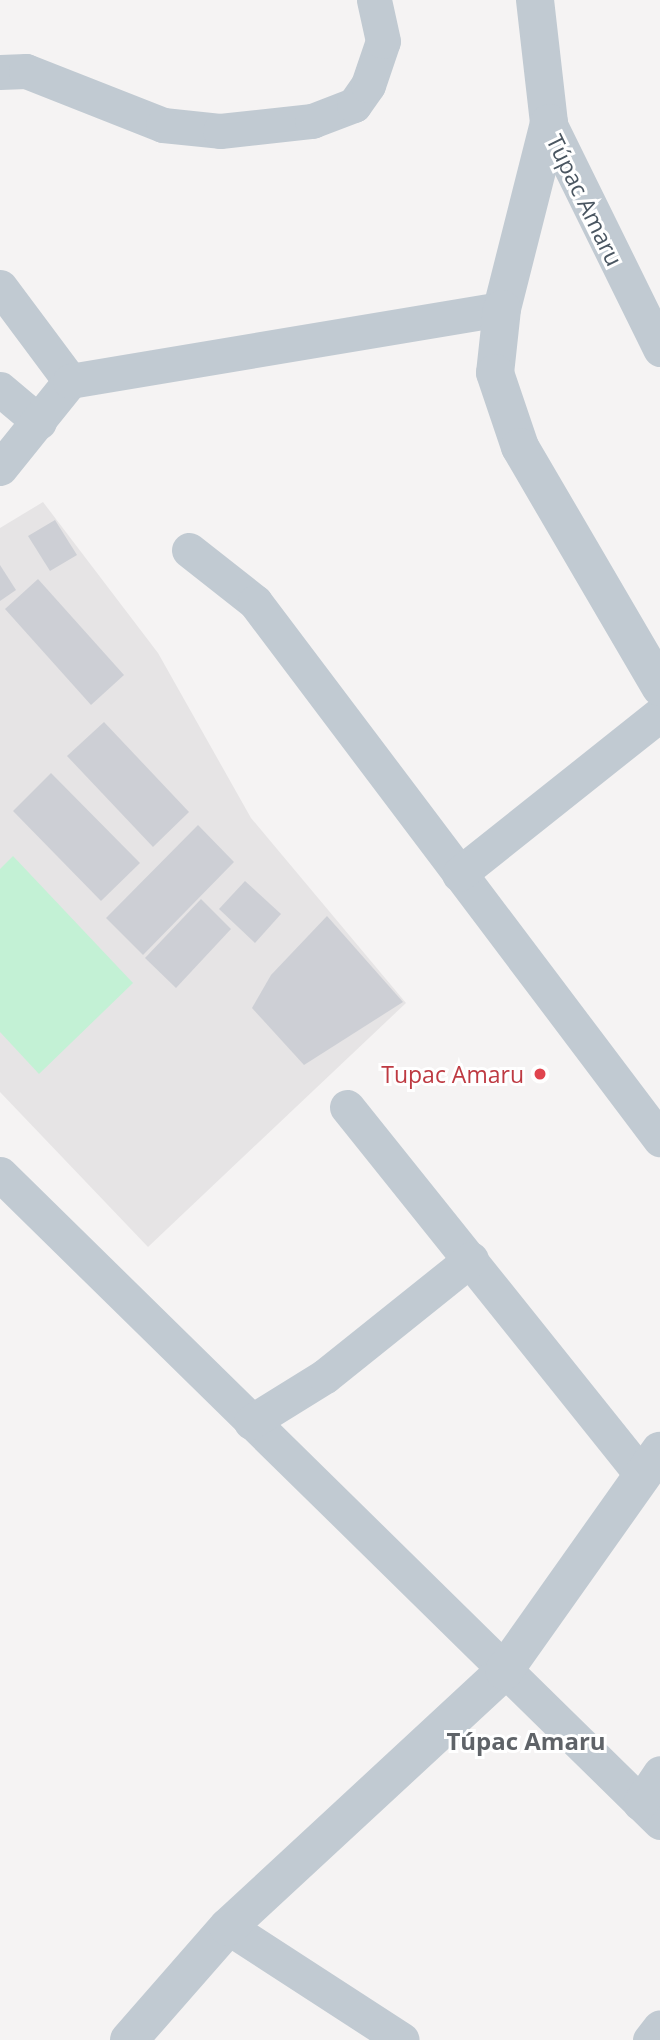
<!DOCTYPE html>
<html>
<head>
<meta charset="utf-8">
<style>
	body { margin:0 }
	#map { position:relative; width:660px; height:2040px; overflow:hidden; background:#f5f3f3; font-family:"Open Sans",sans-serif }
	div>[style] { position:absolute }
	.education>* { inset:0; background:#e6e4e5 }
	.green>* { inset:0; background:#c3f1d5 }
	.building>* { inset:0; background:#cdcfd5 }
	.minor>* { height:35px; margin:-17.5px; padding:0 17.5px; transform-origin:17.5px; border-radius:17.5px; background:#c1cad2 }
	.tertiary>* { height:38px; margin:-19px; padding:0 19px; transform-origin:19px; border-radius:19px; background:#c1cad2 }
	.dots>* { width:19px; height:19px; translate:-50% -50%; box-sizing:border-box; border:4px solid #fff; border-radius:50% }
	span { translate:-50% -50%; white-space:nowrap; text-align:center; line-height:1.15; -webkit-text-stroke:6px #fff; paint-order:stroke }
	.street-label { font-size:23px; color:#4a5661 }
	.health-label { font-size:23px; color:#be3a42 }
	.right { translate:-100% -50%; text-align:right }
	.neighbourhood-label { font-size:24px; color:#5f6368; font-weight:700 }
</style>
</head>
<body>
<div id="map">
	<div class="education">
		<i style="clip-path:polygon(43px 502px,158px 653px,251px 818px,406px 1003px,148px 1247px,0 1092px,0 528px)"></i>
	</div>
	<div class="green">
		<i style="clip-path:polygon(13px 856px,133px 983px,39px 1074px,0 1032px,0 869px)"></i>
	</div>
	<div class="building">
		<i style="clip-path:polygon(55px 520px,77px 555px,50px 571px,28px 536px)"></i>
		<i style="clip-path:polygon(0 565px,16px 590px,0 601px)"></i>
		<i style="clip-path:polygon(38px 579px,124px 675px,91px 705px,5px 609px)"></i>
		<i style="clip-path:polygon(104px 722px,189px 812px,153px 847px,67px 756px)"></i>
		<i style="clip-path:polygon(51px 773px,140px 863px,101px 901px,13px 811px)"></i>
		<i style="clip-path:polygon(198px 825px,234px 862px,143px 955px,106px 918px)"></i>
		<i style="clip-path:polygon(245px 881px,281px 914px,255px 943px,219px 909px)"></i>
		<i style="clip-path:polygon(201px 899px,231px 929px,176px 988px,145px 958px)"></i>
		<i style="clip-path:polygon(327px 916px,403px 1002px,304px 1065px,252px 1008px,271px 975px)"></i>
	</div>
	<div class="minor">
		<i style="left:0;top:72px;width:26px;rotate:-2deg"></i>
		<i style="left:26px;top:71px;width:147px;rotate:21.5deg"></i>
		<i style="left:163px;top:125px;width:57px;rotate:6deg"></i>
		<i style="left:220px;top:131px;width:93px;rotate:-6.2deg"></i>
		<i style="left:312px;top:121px;width:45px;rotate:-20.9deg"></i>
		<i style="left:354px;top:105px;width:24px;rotate:-55deg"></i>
		<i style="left:368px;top:85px;width:46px;rotate:-71.2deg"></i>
		<i style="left:383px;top:41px;width:42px;rotate:-102.4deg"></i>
		<i style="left:549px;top:123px;width:252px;rotate:63.8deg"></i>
		<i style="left:0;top:287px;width:117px;rotate:53.3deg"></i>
		<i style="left:0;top:389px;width:51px;rotate:40.2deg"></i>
		<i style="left:0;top:468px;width:112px;rotate:-51.2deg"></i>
		<i style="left:70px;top:381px;width:438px;rotate:-9.5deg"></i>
		<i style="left:189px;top:550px;width:84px;rotate:38.2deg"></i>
		<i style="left:255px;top:602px;width:673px;rotate:52.98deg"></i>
		<i style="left:459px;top:874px;width:257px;rotate:-38.5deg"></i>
		<i style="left:347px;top:1107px;width:472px;rotate:51.3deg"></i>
		<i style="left:0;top:1174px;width:925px;rotate:44.47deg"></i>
		<i style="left:251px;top:1422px;width:87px;rotate:-31.9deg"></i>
		<i style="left:325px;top:1376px;width:187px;rotate:-38.7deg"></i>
		<i style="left:640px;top:1803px;width:36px;rotate:-56deg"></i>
		<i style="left:228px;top:1927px;width:207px;rotate:33deg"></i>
		<i style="left:650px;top:2040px;width:16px;rotate:-52deg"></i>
	</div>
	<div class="tertiary">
		<i style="left:535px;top:0;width:124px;rotate:83.5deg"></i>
		<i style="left:549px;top:123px;width:192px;rotate:104.2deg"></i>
		<i style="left:502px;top:309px;width:64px;rotate:96.2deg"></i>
		<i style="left:495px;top:373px;width:78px;rotate:71.3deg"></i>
		<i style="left:520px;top:447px;width:278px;rotate:59.7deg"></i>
		<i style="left:129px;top:2040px;width:150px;rotate:-48.8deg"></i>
		<i style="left:228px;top:1927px;width:376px;rotate:-42.8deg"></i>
		<i style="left:504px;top:1671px;width:270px;rotate:-54.7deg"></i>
	</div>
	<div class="dots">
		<i style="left:540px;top:1074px;background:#e0444e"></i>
	</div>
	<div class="street-label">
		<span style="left:585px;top:200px;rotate:64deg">Túpac Amaru</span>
	</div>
	<div class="health-label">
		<span class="right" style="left:524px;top:1074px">Tupac Amaru</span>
	</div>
	<div class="neighbourhood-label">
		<span style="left:526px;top:1741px">Túpac Amaru</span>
	</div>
</div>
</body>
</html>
